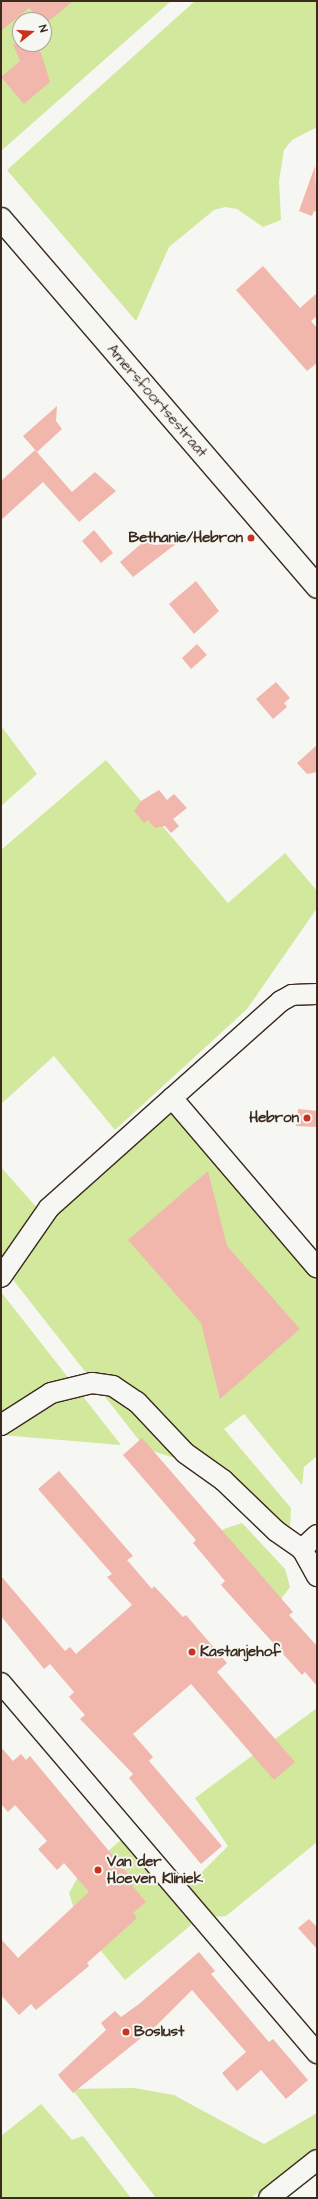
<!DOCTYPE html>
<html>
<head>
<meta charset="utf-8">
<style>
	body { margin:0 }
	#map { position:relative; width:318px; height:2199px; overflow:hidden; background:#f6f6f2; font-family:"Architects Daughter",sans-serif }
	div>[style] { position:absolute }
	.green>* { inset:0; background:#d1e89d }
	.building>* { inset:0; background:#f1b7ac }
	.roads { filter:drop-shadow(1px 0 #3b2a1e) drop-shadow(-1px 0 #3b2a1e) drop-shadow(0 1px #3b2a1e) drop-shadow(0 -1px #3b2a1e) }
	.minor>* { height:20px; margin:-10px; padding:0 10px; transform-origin:10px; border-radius:10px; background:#f6f6f2 }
	.major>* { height:22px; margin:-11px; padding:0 11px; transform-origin:11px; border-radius:11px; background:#f6f6f2 }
	.dots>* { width:11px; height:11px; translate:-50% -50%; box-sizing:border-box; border:2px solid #f6f6f2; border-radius:50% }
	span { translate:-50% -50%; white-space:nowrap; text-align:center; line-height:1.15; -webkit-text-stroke:4px #f6f6f2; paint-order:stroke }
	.street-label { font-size:15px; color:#3b2a1e }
	.poi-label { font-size:15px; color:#3b2a1e; font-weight:700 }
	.right { translate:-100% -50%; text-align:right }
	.left { translate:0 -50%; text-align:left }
	.frame { position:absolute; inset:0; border:2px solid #3b2a1e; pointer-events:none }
	.north { position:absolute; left:12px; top:12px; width:40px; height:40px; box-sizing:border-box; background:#f6f6f2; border:1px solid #aba49d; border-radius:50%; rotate:73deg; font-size:11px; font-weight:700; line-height:16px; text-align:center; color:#3b2a1e }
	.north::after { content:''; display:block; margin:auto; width:14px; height:18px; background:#c8321e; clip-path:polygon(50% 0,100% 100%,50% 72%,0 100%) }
</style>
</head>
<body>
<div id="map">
	<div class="green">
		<i style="clip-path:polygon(evenodd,1px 1px,171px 1px,1px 151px,1px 1px,20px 20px,44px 20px,44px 44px,20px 44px,20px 20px)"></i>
		<i style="clip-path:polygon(195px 1px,317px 1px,317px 127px,292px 140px,284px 150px,279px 181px,281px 220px,263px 227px,237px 209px,225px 207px,214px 210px,169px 247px,136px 321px,7px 170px)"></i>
		<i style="clip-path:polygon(1px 726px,37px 774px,1px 806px)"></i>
		<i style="clip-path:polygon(106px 760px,228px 903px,285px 853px,317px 891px,317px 908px,247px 1009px,115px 1130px,54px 1056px,1px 1104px,1px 850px)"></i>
		<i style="clip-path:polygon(170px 1108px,317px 1281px,317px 1456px,304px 1467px,302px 1485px,244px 1414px,224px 1429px,291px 1508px,289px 1542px,194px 1464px,146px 1449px,10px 1276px,44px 1226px)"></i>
		<i style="clip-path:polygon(1px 1167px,37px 1208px,1px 1260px)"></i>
		<i style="clip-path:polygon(1px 1292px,121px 1445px,1px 1435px)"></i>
		<i style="clip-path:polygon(242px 1523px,285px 1569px,290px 1587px,281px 1599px,218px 1535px,224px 1529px)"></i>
		<i style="clip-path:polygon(317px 1708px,317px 1842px,226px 1916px,213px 1917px,187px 1887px,228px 1846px,195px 1798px)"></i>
		<i style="clip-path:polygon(123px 1838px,193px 1919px,191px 1925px,125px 1980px,79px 1924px,69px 1893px,77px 1879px)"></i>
		<i style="clip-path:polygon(134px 2088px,174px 2095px,264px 2144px,317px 2113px,317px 2148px,251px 2198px,156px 2198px,72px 2089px)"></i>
		<i style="clip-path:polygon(41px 2104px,72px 2140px,83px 2136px,131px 2198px,1px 2198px,1px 2136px)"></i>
	</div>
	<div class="building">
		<i style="clip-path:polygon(1px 1px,73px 1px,44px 25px,44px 20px,39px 20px,29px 8px,1px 31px)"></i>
		<i style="clip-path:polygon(13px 44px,33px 44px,41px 53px,50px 82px,24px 104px,1px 77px,20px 61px)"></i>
		<i style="clip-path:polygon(315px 166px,317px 212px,314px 211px,312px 216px,299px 211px)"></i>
		<i style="clip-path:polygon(263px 266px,300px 308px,317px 293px,317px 316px,311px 321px,317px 328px,317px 363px,307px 371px,236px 290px)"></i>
		<i style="clip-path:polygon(57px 406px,56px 421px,62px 429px,37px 452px,23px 436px)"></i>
		<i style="clip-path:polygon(35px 450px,72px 492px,95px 472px,116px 491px,79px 522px,43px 482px,1px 520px,1px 481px)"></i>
		<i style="clip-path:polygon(94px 530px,113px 553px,101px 563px,82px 541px)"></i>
		<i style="clip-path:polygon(148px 538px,154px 545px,177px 543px,133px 577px,120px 562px)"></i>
		<i style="clip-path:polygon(196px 581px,219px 611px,194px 634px,169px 604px)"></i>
		<i style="clip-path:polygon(197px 644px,207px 655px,191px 669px,182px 658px)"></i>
		<i style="clip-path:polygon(276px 682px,290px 698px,284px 703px,287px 707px,273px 719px,256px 699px)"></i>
		<i style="clip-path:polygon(317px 745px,317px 772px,307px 774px,297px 763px)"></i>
		<i style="clip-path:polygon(159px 790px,167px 800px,174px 794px,187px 808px,173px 819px,179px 826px,171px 833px,165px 826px,155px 828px,148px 820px,144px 823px,134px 811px,141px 801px)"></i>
		<i style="clip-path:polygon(298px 1109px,317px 1111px,317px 1127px,296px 1126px)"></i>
		<i style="clip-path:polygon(208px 1171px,227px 1246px,300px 1329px,220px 1399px,201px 1323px,128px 1240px)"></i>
		<i style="clip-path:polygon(142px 1438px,293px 1612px,289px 1615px,317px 1646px,317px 1686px,305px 1672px,302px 1675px,221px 1585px,225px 1581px,193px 1543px,196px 1540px,123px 1455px)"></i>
		<i style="clip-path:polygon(59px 1471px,133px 1556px,127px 1560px,152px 1589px,154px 1586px,183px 1617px,186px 1615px,227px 1663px,217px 1672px,295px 1762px,274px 1780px,191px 1684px,133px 1734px,153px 1757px,149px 1761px,222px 1846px,201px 1864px,129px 1778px,133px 1774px,80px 1719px,85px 1715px,69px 1697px,74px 1692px,50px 1664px,44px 1669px,1px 1616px,1px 1576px,65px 1651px,70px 1647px,76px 1654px,132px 1605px,107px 1577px,112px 1574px,38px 1489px)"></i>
		<i style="clip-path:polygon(1px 1747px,13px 1761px,21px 1754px,26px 1760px,30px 1756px,128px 1874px,125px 1877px,146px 1902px,133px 1913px,137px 1918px,87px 1963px,89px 1966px,36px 2010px,31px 2004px,19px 2015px,1px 1995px,1px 1939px,18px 1958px,89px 1892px,64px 1863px,57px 1870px,38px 1849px,47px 1841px,15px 1805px,8px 1812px,1px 1804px)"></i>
		<i style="clip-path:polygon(309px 1919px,317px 1927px,317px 1949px,298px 1928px)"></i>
		<i style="clip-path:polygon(199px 1952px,215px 1971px,211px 1974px,269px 2042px,273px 2039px,308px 2080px,286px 2099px,261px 2070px,237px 2091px,222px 2073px,246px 2052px,192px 1990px,157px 2025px,73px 2093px,58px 2075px,106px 2030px,101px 2023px,115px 2011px,121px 2017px,139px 2004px)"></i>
	</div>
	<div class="roads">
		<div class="minor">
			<i style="left:317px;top:994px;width:25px;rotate:178deg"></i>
			<i style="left:292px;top:995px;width:13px;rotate:151deg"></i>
			<i style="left:281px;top:1001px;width:146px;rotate:138.3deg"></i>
			<i style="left:172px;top:1098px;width:223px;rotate:49.5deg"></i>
			<i style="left:1px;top:1277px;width:84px;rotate:-55.2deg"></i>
			<i style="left:49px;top:1208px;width:165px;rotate:-41.8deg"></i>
			<i style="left:1px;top:1425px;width:59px;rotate:-32.6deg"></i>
			<i style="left:51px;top:1393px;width:42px;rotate:-13.7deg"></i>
			<i style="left:92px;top:1383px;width:21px;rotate:8deg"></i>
			<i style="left:113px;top:1386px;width:29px;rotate:34deg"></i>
			<i style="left:137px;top:1402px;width:70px;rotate:46.7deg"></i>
			<i style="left:185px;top:1453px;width:47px;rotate:35.4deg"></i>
			<i style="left:223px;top:1480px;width:74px;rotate:43.9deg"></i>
			<i style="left:276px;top:1531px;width:32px;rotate:35deg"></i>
			<i style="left:317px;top:1535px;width:21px;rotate:137deg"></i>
			<i style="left:302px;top:1549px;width:31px;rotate:61deg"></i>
			<i style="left:1px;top:1683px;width:487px;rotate:49.5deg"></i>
			<i style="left:269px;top:2198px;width:61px;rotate:-38.4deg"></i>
		</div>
		<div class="major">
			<i style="left:1px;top:219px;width:485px;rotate:49.3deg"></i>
		</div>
	</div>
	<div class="dots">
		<i style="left:251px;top:538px;background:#c8321e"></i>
		<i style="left:307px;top:1118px;background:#c8321e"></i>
		<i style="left:192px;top:1652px;background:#c8321e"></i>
		<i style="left:98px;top:1870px;background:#c8321e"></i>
		<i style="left:126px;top:2032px;background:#c8321e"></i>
	</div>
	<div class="street-label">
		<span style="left:157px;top:401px;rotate:49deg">Amersfoortsestraat</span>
	</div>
	<div class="poi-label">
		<span class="right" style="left:243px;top:538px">Bethanie/Hebron</span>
		<span class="right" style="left:299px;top:1118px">Hebron</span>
		<span class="left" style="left:200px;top:1652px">Kastanjehof</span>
		<span class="left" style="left:107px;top:1870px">Van der<br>Hoeven Kliniek</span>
		<span class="left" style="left:134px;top:2032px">Boslust</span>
	</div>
	<div class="frame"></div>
	<div class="north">N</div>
</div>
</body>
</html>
